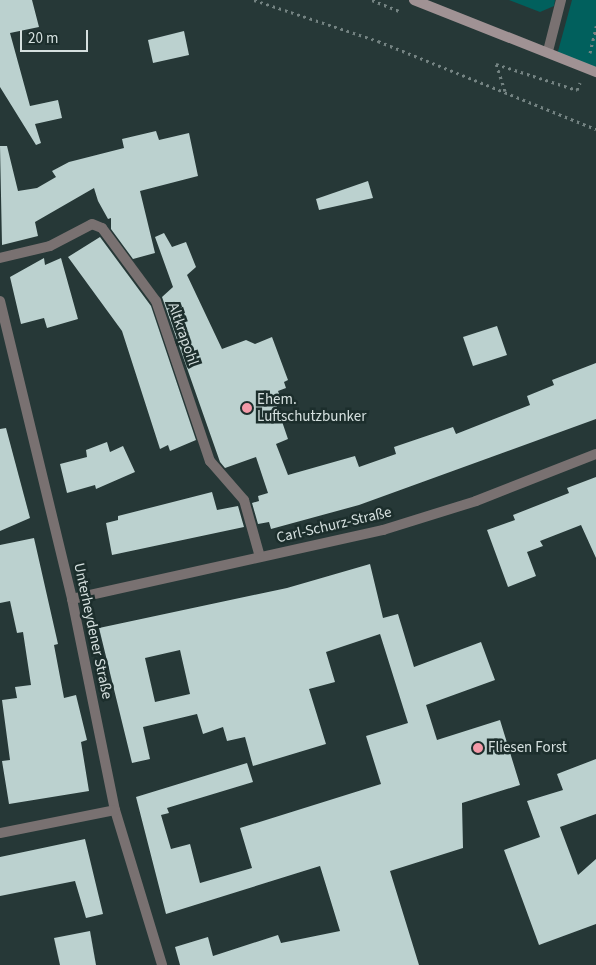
<!DOCTYPE html>
<html>
<head>
<meta charset="utf-8">
<style>
	body { margin:0 }
	#map { position:relative; width:596px; height:965px; overflow:hidden; background:#263837; font-family:"Source Sans 3",sans-serif }
	div>[style] { position:absolute }
	.green>* { inset:0; background:#01605d }
	.building>* { inset:0; background:#bbd1cf }
	.path>* { height:3px; margin-top:-1.5px; transform-origin:0; background:repeating-linear-gradient(90deg,#748382 0 2.5px,transparent 0 6.5px) }
	.minor>* { height:10px; margin:-5px; padding:0 5px; transform-origin:5px; border-radius:5px; background:#797171 }
	.secondary>* { height:10px; margin:-5px; padding:0 5px; transform-origin:5px; border-radius:5px; background:#a09294 }
	.dots>* { width:14px; height:14px; translate:-50% -50%; box-sizing:border-box; border:2px solid #1c2e2c; border-radius:50% }
	span { translate:-50% -50%; white-space:nowrap; text-align:center; line-height:1.15; -webkit-text-stroke:5px #1c2e2c; paint-order:stroke }
	.street-label { font-size:15px; color:#d5e0df }
	.poi-label { font-size:15px; color:#d5e0df }
	.left { translate:0 -50%; text-align:left }
	.scale { position:absolute; left:20px; top:30px; width:68px; height:22px; box-sizing:border-box; border:2px solid #d5e0df; border-top:0; padding-left:6px; font-size:15px; line-height:18px; white-space:nowrap; color:#d5e0df; -webkit-text-stroke:4px #1c2e2c; paint-order:stroke }
</style>
</head>
<body>
<div id="map">
	<div class="green">
		<i style="clip-path:polygon(509px 0,555px 0,554px 6px,540px 12px)"></i>
		<i style="clip-path:polygon(572px 0,596px 0,596px 70px,557px 55px)"></i>
	</div>
	<div class="building">
		<i style="clip-path:polygon(0 0,32px 0,39px 27px,10px 33px,30px 106px,58px 100px,62px 118px,35px 124px,41px 143px,36px 145px,0 87px)"></i>
		<i style="clip-path:polygon(184px 31px,189px 55px,153px 63px,148px 40px)"></i>
		<i style="clip-path:polygon(156px 131px,159px 140px,189px 133px,198px 176px,140px 191px,155px 253px,133px 259px,111px 229px,111px 218px,108px 219px,98px 201px,94px 188px,35px 222px,38px 236px,2px 245px,0 146px,7px 146px,18px 191px,37px 188px,56px 177px,52px 171px,69px 162px,124px 148px,122px 139px)"></i>
		<i style="clip-path:polygon(368px 181px,373px 198px,319px 210px,316px 199px)"></i>
		<i style="clip-path:polygon(164px 233px,172px 247px,186px 242px,196px 267px,187px 275px,222px 349px,246px 340px,255px 344px,272px 337px,288px 380px,284px 382px,286px 388px,278px 391px,281px 399px,275px 401px,288px 439px,276px 444px,288px 475px,355px 456px,359px 467px,396px 454px,394px 447px,453px 427px,456px 434px,530px 405px,527px 396px,554px 385px,552px 380px,596px 363px,596px 419px,359px 505px,271px 529px,269px 522px,258px 524px,252px 503px,259px 501px,258px 496px,268px 493px,256px 457px,225px 468px,220px 462px,162px 297px,173px 287px,155px 237px)"></i>
		<i style="clip-path:polygon(100px 237px,151px 306px,196px 440px,170px 451px,168px 445px,160px 449px,122px 331px,68px 257px)"></i>
		<i style="clip-path:polygon(44px 258px,45px 265px,61px 258px,78px 319px,47px 328px,44px 318px,21px 324px,10px 277px)"></i>
		<i style="clip-path:polygon(497px 326px,507px 355px,473px 366px,463px 337px)"></i>
		<i style="clip-path:polygon(6px 428px,30px 518px,0 531px,0 429px)"></i>
		<i style="clip-path:polygon(107px 442px,110px 452px,123px 446px,135px 472px,96px 489px,95px 485px,67px 493px,60px 464px,87px 457px,86px 450px)"></i>
		<i style="clip-path:polygon(596px 477px,596px 558px,581px 525px,540px 541px,543px 546px,527px 552px,536px 576px,508px 587px,487px 530px,515px 520px,513px 515px,569px 493px,567px 488px)"></i>
		<i style="clip-path:polygon(212px 492px,217px 510px,238px 506px,244px 527px,112px 555px,106px 523px,118px 520px,118px 516px)"></i>
		<i style="clip-path:polygon(34px 538px,58px 644px,54px 645px,64px 698px,76px 695px,87px 740px,81px 742px,89px 791px,9px 804px,2px 761px,10px 760px,2px 700px,17px 698px,15px 687px,31px 685px,23px 632px,17px 633px,10px 601px,0 603px,0 545px)"></i>
		<i style="clip-path:polygon(evenodd,370px 564px,383px 618px,398px 614px,414px 667px,481px 642px,495px 680px,426px 705px,437px 740px,500px 720px,520px 785px,462px 803px,463px 848px,390px 871px,419px 965px,180px 965px,175px 947px,208px 937px,213px 956px,278px 935px,281px 943px,340px 931px,320px 866px,166px 914px,136px 797px,247px 763px,253px 782px,167px 808px,169px 813px,161px 815px,171px 849px,190px 844px,200px 883px,252px 868px,240px 828px,381px 784px,366px 736px,408px 723px,380px 634px,326px 652px,335px 682px,309px 689px,326px 744px,253px 766px,245px 737px,227px 741px,223px 727px,203px 734px,197px 714px,143px 727px,150px 759px,132px 763px,99px 628px,287px 588px,370px 564px,180px 650px,190px 694px,155px 702px,145px 658px,180px 650px)"></i>
		<i style="clip-path:polygon(596px 759px,596px 814px,560px 827px,578px 875px,596px 859px,596px 924px,539px 945px,504px 850px,540px 837px,527px 801px,563px 790px,557px 774px)"></i>
		<i style="clip-path:polygon(85px 839px,103px 914px,86px 918px,75px 881px,0 896px,0 857px)"></i>
		<i style="clip-path:polygon(90px 931px,96px 965px,60px 965px,54px 938px)"></i>
	</div>
	<div class="path">
		<i style="left:254px;top:0;width:131px;rotate:18.3deg"></i>
		<i style="left:378px;top:41px;width:235px;rotate:22deg"></i>
		<i style="left:372px;top:0;width:32px;rotate:22deg"></i>
		<i style="left:590px;top:53px;width:28px;rotate:-77deg"></i>
		<i style="left:505px;top:91px;width:28px;rotate:-108deg"></i>
		<i style="left:496px;top:64px;width:85px;rotate:17.8deg"></i>
		<i style="left:577px;top:90px;width:8px;rotate:-67deg"></i>
	</div>
	<div class="minor">
		<i style="left:548px;top:51px;width:53px;rotate:-75.7deg"></i>
		<i style="left:0;top:258px;width:51px;rotate:-13.5deg"></i>
		<i style="left:50px;top:246px;width:47px;rotate:-27.6deg"></i>
		<i style="left:92px;top:224px;width:11px;rotate:22deg"></i>
		<i style="left:102px;top:228px;width:91px;rotate:53.5deg"></i>
		<i style="left:156px;top:301px;width:169px;rotate:71.4deg"></i>
		<i style="left:210px;top:461px;width:52px;rotate:48.9deg"></i>
		<i style="left:244px;top:500px;width:59px;rotate:74.3deg"></i>
		<i style="left:0;top:301px;width:307px;rotate:76.4deg"></i>
		<i style="left:72px;top:599px;width:215px;rotate:78.5deg"></i>
		<i style="left:115px;top:810px;width:162px;rotate:73.1deg"></i>
		<i style="left:72px;top:599px;width:319px;rotate:-12.5deg"></i>
		<i style="left:383px;top:530px;width:97px;rotate:-17.3deg"></i>
		<i style="left:476px;top:501px;width:129px;rotate:-21.4deg"></i>
		<i style="left:0;top:833px;width:117px;rotate:-11.3deg"></i>
	</div>
	<div class="secondary">
		<i style="left:414px;top:0;width:196px;rotate:21.6deg"></i>
	</div>
	<div class="dots">
		<i style="left:247px;top:408px;background:#f39aa8"></i>
		<i style="left:478px;top:748px;background:#f39aa8"></i>
	</div>
	<div class="street-label">
		<span style="left:183px;top:334px;rotate:71deg">Altkrapohl</span>
		<span style="left:334px;top:525px;rotate:-13deg">Carl-Schurz-Straße</span>
		<span style="left:93px;top:631px;rotate:78deg">Unterheydener Straße</span>
	</div>
	<div class="poi-label">
		<span class="left" style="left:257px;top:408px">Ehem.<br>Luftschutzbunker</span>
		<span class="left" style="left:488px;top:748px">Fliesen Forst</span>
	</div>
	<div class="scale">20 m</div>
</div>
</body>
</html>
